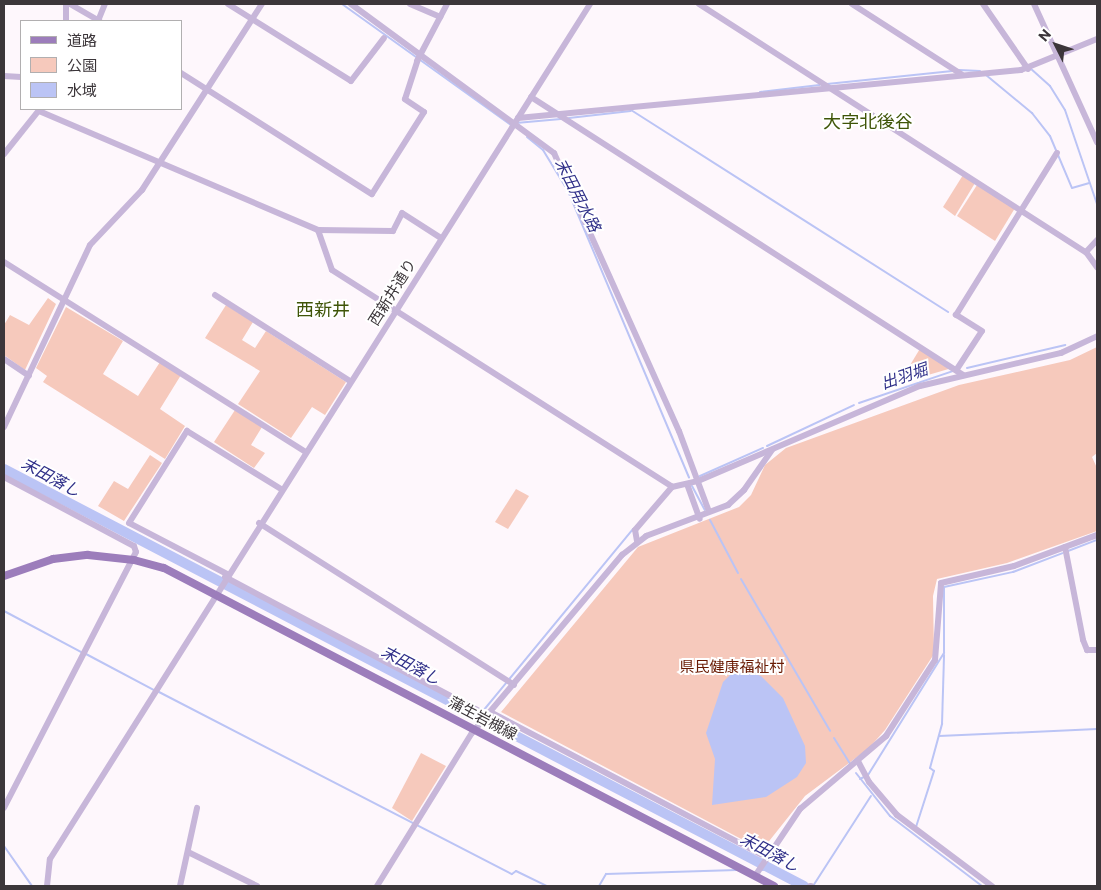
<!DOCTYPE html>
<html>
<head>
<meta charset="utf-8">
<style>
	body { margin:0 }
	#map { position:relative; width:1101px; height:890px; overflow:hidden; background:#fef7fc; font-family:Commissioner,"Noto Sans JP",sans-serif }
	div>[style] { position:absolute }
	.green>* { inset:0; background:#f6c9bc }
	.water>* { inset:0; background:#bbc4f5 }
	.stream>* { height:2px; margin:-1px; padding:0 1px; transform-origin:1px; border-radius:1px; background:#bbc4f5 }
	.river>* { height:10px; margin:-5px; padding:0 5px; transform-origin:5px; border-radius:5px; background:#bbc4f5 }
	.minor>* { height:6px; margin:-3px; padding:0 3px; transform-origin:3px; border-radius:3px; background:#c7b6d9 }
	.major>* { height:8px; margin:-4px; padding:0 4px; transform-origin:4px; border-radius:4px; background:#9c7dbb }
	span { translate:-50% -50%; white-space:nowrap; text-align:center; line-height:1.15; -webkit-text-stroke:4px #fff; paint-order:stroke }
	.street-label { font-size:15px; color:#3c363a }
	.park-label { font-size:15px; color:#691a03 }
	.water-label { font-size:16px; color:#303089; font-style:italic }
	.quarter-label { font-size:18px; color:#3f5508 }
	.frame { position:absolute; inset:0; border:5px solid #3c363a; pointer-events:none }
	.legend { position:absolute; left:20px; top:20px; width:162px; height:90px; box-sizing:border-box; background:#fff; border:1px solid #b1afb0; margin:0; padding:6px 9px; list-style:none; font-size:15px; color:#3c363a }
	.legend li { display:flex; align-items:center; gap:10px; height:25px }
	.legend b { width:25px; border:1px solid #b1afb0 }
	.north { position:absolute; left:1031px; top:20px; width:50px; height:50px; -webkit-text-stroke:4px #fff; paint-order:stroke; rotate:311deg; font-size:14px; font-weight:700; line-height:20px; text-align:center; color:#3c363a }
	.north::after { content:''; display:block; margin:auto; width:18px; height:22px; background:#3c363a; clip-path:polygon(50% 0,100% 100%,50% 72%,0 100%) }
</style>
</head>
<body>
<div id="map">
	<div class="green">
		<i style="clip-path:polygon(963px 175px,975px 183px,955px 216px,943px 207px)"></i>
		<i style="clip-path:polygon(977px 185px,1015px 208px,995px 241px,957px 216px)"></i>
		<i style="clip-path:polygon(48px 298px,56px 304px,25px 370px,4px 355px,4px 325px,10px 315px,29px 325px)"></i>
		<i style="clip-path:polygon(226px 305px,253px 322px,242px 340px,255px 348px,266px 331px,346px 382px,325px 415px,312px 407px,291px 438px,238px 404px,260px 371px,205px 338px)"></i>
		<i style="clip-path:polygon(66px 307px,123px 341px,103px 374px,138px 396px,160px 362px,181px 375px,160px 409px,185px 426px,165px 459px,43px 382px,47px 376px,36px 368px)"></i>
		<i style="clip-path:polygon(921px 347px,952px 368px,904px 382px,901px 380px)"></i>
		<i style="clip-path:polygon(1097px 347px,1097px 453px,1092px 457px,1097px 468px,1097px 531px,1007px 563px,937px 579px,933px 596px,934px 654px,885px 730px,869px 748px,805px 796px,762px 850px,501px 712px,638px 547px,739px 507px,751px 495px,765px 465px,786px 448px,959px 385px,1070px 360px)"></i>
		<i style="clip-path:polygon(235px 410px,262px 427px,251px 445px,265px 453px,254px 468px,214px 442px)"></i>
		<i style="clip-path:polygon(150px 455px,162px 463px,124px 521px,98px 506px,114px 481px,128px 489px)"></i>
		<i style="clip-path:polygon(516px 489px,529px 496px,508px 529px,495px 522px)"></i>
		<i style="clip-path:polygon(421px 753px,446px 766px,412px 821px,392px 808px)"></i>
	</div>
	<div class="water">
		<i style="clip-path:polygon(746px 671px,761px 676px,783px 698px,805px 746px,806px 763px,797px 777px,766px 797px,712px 805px,715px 759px,706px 733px,723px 682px,730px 675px)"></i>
	</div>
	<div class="stream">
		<i style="left:342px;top:4px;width:208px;rotate:35.6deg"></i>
		<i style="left:1030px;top:68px;width:27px;rotate:42deg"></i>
		<i style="left:1050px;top:86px;width:28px;rotate:58deg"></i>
		<i style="left:1065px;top:110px;width:99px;rotate:71.2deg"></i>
		<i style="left:959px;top:70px;width:21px;rotate:3deg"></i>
		<i style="left:986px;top:75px;width:60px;rotate:39.6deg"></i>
		<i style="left:1032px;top:113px;width:29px;rotate:52deg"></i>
		<i style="left:1050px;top:136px;width:56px;rotate:67.1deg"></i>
		<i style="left:1072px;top:188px;width:18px;rotate:-16deg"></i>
		<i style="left:827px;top:84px;width:126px;rotate:-5.9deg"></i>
		<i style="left:760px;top:92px;width:60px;rotate:-6.7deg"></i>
		<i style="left:631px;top:110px;width:376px;rotate:32.5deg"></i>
		<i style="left:569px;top:118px;width:62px;rotate:-6.4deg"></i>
		<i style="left:516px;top:123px;width:45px;rotate:-5.1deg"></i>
		<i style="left:527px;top:137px;width:21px;rotate:39deg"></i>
		<i style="left:543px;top:150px;width:48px;rotate:58.6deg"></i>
		<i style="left:568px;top:191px;width:311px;rotate:67.1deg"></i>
		<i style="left:967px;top:368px;width:101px;rotate:-13.2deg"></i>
		<i style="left:859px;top:403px;width:99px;rotate:-18.8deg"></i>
		<i style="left:767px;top:446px;width:96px;rotate:-25.2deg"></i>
		<i style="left:700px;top:476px;width:69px;rotate:-24deg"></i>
		<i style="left:692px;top:486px;width:27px;rotate:62deg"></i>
		<i style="left:710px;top:520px;width:60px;rotate:62.2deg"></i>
		<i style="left:1068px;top:551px;width:31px;rotate:-21deg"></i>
		<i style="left:741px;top:579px;width:176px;rotate:59.6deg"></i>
		<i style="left:4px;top:611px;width:87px;rotate:28deg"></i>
		<i style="left:86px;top:654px;width:77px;rotate:27.9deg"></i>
		<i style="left:159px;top:692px;width:397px;rotate:27.3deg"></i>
		<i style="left:512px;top:874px;width:5px;rotate:-37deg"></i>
		<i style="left:516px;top:871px;width:34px;rotate:26deg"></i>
		<i style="left:483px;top:711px;width:236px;rotate:-50.5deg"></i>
		<i style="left:939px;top:736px;width:158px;rotate:-2.5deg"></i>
		<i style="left:834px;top:738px;width:31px;rotate:58deg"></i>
		<i style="left:856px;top:773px;width:55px;rotate:51.7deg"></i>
		<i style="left:890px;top:816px;width:116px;rotate:37.3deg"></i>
		<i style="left:860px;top:779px;width:9px;rotate:-27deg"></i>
		<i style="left:868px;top:775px;width:144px;rotate:-58.1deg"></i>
		<i style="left:944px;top:653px;width:66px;rotate:-90deg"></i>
		<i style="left:944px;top:587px;width:71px;rotate:-12.3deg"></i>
		<i style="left:1013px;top:572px;width:53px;rotate:-20.8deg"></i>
		<i style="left:916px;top:827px;width:59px;rotate:-72.2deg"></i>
		<i style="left:934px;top:771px;width:5px;rotate:-143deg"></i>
		<i style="left:930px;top:768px;width:46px;rotate:-74.7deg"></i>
		<i style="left:942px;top:724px;width:69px;rotate:-88.3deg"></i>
		<i style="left:4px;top:846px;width:49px;rotate:55deg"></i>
		<i style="left:762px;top:870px;width:11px;rotate:-5deg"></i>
		<i style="left:599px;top:886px;width:14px;rotate:-60deg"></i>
		<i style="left:606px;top:874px;width:131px;rotate:-1.7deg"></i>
		<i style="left:813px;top:886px;width:107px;rotate:-57.2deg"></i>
	</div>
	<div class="river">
		<i style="left:4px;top:469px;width:902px;rotate:27.53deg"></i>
	</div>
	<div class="minor">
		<i style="left:70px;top:4px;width:34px;rotate:30deg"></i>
		<i style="left:228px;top:4px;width:145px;rotate:32deg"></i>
		<i style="left:351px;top:81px;width:54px;rotate:-52.5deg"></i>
		<i style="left:351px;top:4px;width:252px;rotate:36.3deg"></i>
		<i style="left:554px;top:153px;width:305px;rotate:65.8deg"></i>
		<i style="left:679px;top:431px;width:83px;rotate:69.6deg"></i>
		<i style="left:410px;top:4px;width:33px;rotate:23deg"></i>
		<i style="left:699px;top:4px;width:460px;rotate:32.7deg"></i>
		<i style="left:1086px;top:252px;width:19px;rotate:54deg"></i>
		<i style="left:852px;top:4px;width:130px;rotate:32.7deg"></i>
		<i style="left:983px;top:4px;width:79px;rotate:55.3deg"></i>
		<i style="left:1034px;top:4px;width:152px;rotate:65.5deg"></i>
		<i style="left:66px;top:21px;width:17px;rotate:-90deg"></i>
		<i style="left:98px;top:21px;width:18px;rotate:-68deg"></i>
		<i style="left:181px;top:73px;width:226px;rotate:32.4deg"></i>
		<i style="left:372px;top:194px;width:97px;rotate:-57.6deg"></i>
		<i style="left:424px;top:112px;width:23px;rotate:-146deg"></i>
		<i style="left:405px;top:99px;width:40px;rotate:-72deg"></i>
		<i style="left:417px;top:61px;width:64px;rotate:-62.2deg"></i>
		<i style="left:4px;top:76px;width:17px;rotate:3deg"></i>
		<i style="left:531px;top:97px;width:514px;rotate:32.76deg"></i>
		<i style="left:39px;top:111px;width:303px;rotate:23.1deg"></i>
		<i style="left:318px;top:230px;width:75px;rotate:0.8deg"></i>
		<i style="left:393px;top:231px;width:20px;rotate:-63deg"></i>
		<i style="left:402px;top:213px;width:46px;rotate:32.7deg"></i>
		<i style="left:518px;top:118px;width:505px;rotate:-5.45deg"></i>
		<i style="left:1021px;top:70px;width:82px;rotate:-22.2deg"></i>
		<i style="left:4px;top:154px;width:58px;rotate:-51.3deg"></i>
		<i style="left:318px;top:230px;width:42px;rotate:70.7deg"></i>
		<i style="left:332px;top:270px;width:403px;rotate:32.5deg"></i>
		<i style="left:1086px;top:252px;width:16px;rotate:-47deg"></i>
		<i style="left:4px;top:262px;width:357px;rotate:32.2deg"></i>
		<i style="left:215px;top:295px;width:160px;rotate:32.5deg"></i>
		<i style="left:4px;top:359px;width:30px;rotate:34deg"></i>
		<i style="left:957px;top:369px;width:45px;rotate:-56.7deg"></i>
		<i style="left:982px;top:331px;width:31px;rotate:-148deg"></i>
		<i style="left:956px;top:315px;width:191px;rotate:-58.1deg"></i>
		<i style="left:4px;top:427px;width:201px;rotate:-64.7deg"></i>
		<i style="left:90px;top:245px;width:76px;rotate:-46.6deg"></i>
		<i style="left:142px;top:190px;width:221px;rotate:-57.2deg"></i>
		<i style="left:4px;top:477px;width:147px;rotate:28deg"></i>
		<i style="left:134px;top:546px;width:6px;rotate:72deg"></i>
		<i style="left:136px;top:552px;width:288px;rotate:117.3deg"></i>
		<i style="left:687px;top:484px;width:37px;rotate:70deg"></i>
		<i style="left:259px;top:523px;width:302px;rotate:32.4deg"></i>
		<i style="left:637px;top:541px;width:11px;rotate:-100deg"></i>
		<i style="left:635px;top:530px;width:57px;rotate:-49.3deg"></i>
		<i style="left:672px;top:487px;width:27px;rotate:-13deg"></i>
		<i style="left:698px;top:481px;width:241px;rotate:-23.2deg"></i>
		<i style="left:920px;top:386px;width:145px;rotate:-13.2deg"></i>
		<i style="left:1061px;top:353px;width:40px;rotate:-25deg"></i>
		<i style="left:1065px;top:547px;width:95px;rotate:79deg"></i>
		<i style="left:1083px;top:640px;width:11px;rotate:68deg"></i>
		<i style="left:1087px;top:650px;width:10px"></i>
		<i style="left:227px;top:574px;width:110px;rotate:-152.5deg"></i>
		<i style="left:129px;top:523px;width:109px;rotate:-57.8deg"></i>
		<i style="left:187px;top:431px;width:110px;rotate:31.7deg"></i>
		<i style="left:225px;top:577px;width:298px;rotate:27.8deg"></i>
		<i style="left:492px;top:713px;width:310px;rotate:27.7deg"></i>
		<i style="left:859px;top:763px;width:21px;rotate:62deg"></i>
		<i style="left:869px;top:782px;width:43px;rotate:49.7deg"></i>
		<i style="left:897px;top:815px;width:119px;rotate:36.8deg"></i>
		<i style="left:188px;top:852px;width:77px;rotate:26.2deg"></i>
		<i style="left:755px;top:876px;width:81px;rotate:-56.1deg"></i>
		<i style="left:800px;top:809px;width:113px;rotate:-40.3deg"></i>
		<i style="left:886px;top:736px;width:90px;rotate:-57.2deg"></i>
		<i style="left:935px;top:660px;width:77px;rotate:-85.5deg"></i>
		<i style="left:941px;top:583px;width:75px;rotate:-13.1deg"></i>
		<i style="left:1014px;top:566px;width:89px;rotate:-20.5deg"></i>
		<i style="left:47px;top:886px;width:27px;rotate:-84deg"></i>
		<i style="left:50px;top:859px;width:1011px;rotate:-57.72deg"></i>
		<i style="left:180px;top:886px;width:80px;rotate:-77.7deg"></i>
		<i style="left:377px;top:886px;width:180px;rotate:-58.2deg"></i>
		<i style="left:472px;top:733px;width:233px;rotate:-49.9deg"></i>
		<i style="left:622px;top:555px;width:31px;rotate:-38deg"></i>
		<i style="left:646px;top:536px;width:88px;rotate:-20.7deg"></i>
		<i style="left:728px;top:505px;width:22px;rotate:-43deg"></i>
		<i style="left:744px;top:490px;width:49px;rotate:-55deg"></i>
		<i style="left:810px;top:886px;width:1px"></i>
	</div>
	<div class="major">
		<i style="left:4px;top:576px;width:52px;rotate:-19.1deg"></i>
		<i style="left:53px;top:559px;width:35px;rotate:-7deg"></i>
		<i style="left:88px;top:555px;width:46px;rotate:6.2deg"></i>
		<i style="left:134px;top:560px;width:31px;rotate:15deg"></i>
		<i style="left:164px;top:568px;width:688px;rotate:27.53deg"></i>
	</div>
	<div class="street-label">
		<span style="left:392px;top:292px;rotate:-58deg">西新井通り</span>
		<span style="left:483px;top:718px;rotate:28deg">蒲生岩槻線</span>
	</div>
	<div class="park-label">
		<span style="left:732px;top:667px">県民健康福祉村</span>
	</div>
	<div class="water-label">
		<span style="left:578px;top:195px;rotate:63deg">末田用水路</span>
		<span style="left:904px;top:376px;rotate:-19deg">出羽堀</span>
		<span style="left:51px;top:477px;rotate:28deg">末田落し</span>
		<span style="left:411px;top:665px;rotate:28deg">末田落し</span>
		<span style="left:770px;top:852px;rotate:28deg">末田落し</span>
	</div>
	<div class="quarter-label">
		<span style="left:868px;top:121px">大字北後谷</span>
		<span style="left:323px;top:309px">西新井</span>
	</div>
	<div class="frame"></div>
	<ul class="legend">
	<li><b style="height:6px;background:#9c7dbb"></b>道路</li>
	<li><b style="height:14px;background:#f6c9bc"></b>公園</li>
	<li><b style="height:14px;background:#bbc4f5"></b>水域</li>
	</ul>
	<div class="north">N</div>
</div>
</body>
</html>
